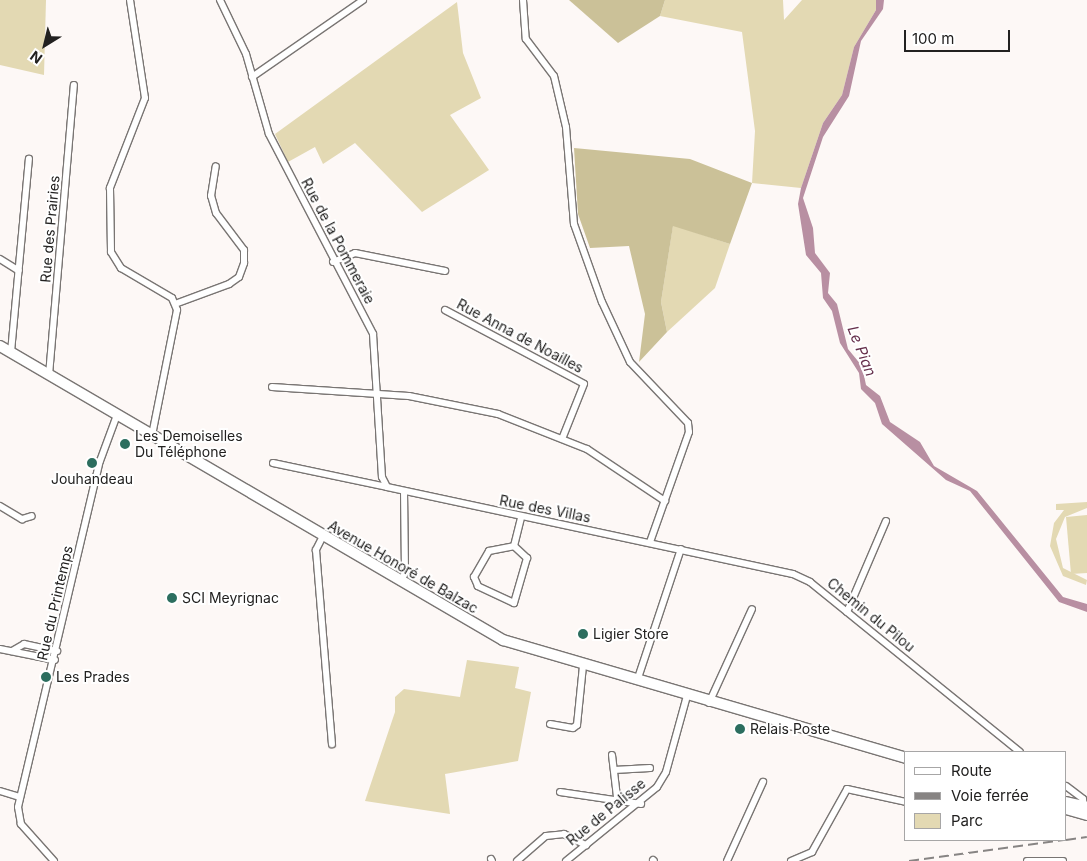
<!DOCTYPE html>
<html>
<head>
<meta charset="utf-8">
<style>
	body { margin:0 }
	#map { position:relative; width:1087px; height:861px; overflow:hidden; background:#fdf8f6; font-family:Inter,sans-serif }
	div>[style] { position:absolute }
	.green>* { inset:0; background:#e3d9b3 }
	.forest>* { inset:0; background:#cbc198 }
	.water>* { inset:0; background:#b88fa2 }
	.roads { filter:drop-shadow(1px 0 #797573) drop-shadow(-1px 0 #797573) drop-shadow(0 1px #797573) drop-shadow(0 -1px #797573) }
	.street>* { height:6px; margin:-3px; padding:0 3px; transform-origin:3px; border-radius:3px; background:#fff }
	.primary>* { height:10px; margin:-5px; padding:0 5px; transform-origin:5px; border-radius:5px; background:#fff }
	.rail>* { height:2px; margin-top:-1px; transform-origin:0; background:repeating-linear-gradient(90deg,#878483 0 10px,transparent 0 15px) }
	.dots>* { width:14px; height:14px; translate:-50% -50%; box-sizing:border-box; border:2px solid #fff; border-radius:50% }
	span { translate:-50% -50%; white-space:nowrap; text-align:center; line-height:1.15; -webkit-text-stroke:4px #fff; paint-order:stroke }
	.street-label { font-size:14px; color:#222120 }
	.poi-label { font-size:14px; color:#222120 }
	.left { translate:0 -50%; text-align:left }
	.water-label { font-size:15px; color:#652f4b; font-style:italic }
	.legend { position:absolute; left:904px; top:751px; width:162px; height:90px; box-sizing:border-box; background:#fff; border:1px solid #a7a6a6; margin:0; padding:6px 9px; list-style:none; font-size:15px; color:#222120 }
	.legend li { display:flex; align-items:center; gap:10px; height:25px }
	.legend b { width:25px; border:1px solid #a7a6a6 }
	.north { position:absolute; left:20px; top:20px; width:50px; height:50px; -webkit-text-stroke:4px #fff; paint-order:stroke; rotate:216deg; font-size:14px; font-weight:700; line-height:20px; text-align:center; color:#222120 }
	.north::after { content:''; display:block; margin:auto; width:18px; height:22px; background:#222120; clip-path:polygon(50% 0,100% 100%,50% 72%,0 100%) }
	.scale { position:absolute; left:904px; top:30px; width:106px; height:22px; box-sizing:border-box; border:2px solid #222120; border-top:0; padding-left:6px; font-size:15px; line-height:18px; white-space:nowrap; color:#222120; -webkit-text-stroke:4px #fff; paint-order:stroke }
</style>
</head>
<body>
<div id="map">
	<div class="green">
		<i style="clip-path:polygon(0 0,46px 0,44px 75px,0 65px)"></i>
		<i style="clip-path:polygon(665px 0,783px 0,784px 20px,802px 0,876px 0,876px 10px,854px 47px,842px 95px,823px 123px,801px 188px,752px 183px,755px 131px,742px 32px,660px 16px)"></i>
		<i style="clip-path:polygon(457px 2px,463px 53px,481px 98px,450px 115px,489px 170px,422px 212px,355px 143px,323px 164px,315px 147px,288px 162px,275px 134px)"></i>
		<i style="clip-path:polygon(673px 225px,730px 244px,715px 288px,667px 332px,661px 302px)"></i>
		<i style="clip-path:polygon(1087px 502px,1087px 508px,1065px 517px,1056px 539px,1063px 568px,1087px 580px,1086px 585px,1063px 576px,1050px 546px,1054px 523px,1064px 510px,1056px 510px,1056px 504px)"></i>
		<i style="clip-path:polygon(1087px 515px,1087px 573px,1071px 574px,1066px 517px)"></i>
		<i style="clip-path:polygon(467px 660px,519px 667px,515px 688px,531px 692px,518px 761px,445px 774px,450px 814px,365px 801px,395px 712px,395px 697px,404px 689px,460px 697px)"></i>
	</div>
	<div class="forest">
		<i style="clip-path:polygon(569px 0,665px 0,660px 16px,618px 43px)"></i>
		<i style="clip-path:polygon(574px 148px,690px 159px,752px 183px,730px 244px,673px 226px,661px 302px,667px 332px,639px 362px,645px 314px,629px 246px,590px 248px,578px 214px)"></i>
	</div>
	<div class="water">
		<i style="clip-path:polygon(876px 0,884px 0,883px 9px,861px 41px,849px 96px,823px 137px,803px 198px,813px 228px,815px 253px,830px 273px,828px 293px,837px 304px,848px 349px,862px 366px,866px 385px,880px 396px,890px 422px,920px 442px,934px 466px,977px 491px,1063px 597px,1087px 604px,1087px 612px,1059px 602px,970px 491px,946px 480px,882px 424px,875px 403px,861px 389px,859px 373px,840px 343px,832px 311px,823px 298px,821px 273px,806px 255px,798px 204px,801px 188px,823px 123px,842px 95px,854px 47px,876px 10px)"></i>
	</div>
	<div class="roads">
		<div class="street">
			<i style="left:130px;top:0;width:99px;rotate:81.3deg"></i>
			<i style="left:145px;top:98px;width:97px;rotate:111.3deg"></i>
			<i style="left:110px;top:188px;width:64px;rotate:89.1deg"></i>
			<i style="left:111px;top:252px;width:19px;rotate:58deg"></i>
			<i style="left:121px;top:268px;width:59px;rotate:30.5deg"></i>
			<i style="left:172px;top:298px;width:13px;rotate:67deg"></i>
			<i style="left:177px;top:310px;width:127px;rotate:101.3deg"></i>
			<i style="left:220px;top:0;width:60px;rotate:64.3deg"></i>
			<i style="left:246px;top:54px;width:83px;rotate:74deg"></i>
			<i style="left:269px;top:134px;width:225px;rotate:62.5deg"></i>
			<i style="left:373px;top:334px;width:143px;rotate:86.4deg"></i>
			<i style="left:382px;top:477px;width:11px;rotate:63deg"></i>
			<i style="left:387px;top:487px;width:415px;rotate:12.1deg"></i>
			<i style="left:793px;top:574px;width:19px;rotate:25deg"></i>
			<i style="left:810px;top:582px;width:270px;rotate:39deg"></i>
			<i style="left:523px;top:0;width:39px;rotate:86deg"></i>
			<i style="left:526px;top:39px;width:46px;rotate:52.9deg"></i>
			<i style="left:554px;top:76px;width:52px;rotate:76.8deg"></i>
			<i style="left:566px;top:127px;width:97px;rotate:85.3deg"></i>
			<i style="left:574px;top:224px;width:83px;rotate:70.3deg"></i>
			<i style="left:602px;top:302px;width:66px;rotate:65deg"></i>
			<i style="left:630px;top:362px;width:84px;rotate:46.4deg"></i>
			<i style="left:688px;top:423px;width:9px;rotate:84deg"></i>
			<i style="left:689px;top:432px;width:117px;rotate:109.5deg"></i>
			<i style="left:252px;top:77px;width:135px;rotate:-34.7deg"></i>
			<i style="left:0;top:259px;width:22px;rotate:32deg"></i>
			<i style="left:333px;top:262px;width:24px;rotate:-22deg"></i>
			<i style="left:355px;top:253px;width:92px;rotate:11.3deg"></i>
			<i style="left:175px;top:304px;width:58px;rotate:-20.3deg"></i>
			<i style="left:229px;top:284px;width:12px;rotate:-35deg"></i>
			<i style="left:239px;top:277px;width:15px;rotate:-70deg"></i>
			<i style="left:244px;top:263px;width:13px;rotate:-90deg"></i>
			<i style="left:244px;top:250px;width:46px;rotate:-127.1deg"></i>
			<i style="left:216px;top:213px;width:18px;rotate:-106deg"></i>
			<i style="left:211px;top:196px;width:30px;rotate:-81deg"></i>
			<i style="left:445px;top:310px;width:157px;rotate:28deg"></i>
			<i style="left:584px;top:384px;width:59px;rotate:111.8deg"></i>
			<i style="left:11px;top:352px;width:194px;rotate:-84.7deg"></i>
			<i style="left:49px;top:375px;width:291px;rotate:-85.1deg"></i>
			<i style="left:272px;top:387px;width:137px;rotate:3.8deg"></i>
			<i style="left:409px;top:396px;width:91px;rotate:11.4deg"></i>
			<i style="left:498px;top:414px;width:96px;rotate:21.5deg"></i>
			<i style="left:587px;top:449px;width:94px;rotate:33.7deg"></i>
			<i style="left:273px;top:463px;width:116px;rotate:11.9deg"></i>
			<i style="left:0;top:506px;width:26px;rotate:31deg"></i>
			<i style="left:22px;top:519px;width:10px;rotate:-17deg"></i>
			<i style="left:323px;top:536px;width:16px;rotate:117deg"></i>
			<i style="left:316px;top:550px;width:195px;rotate:85.3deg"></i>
			<i style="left:514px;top:546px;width:18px;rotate:43deg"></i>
			<i style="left:527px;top:558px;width:47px;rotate:106.1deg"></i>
			<i style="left:514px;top:603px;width:40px;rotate:-155deg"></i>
			<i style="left:478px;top:586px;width:10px;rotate:-114deg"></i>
			<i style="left:474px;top:577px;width:30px;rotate:-60deg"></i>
			<i style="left:489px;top:551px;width:25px;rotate:-11deg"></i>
			<i style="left:514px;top:546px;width:30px;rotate:-76deg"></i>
			<i style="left:401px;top:582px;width:11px;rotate:-68deg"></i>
			<i style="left:405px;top:572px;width:79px;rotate:-90.7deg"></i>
			<i style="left:847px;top:612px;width:99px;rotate:-66.8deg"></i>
			<i style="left:0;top:649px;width:56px;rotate:11.3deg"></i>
			<i style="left:12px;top:651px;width:14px;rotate:-30deg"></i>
			<i style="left:24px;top:644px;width:34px;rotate:12deg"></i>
			<i style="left:637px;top:681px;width:139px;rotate:-71.6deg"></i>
			<i style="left:709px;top:703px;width:103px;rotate:-65.4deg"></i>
			<i style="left:550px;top:724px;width:23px;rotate:10deg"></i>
			<i style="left:573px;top:728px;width:5px;rotate:-37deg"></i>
			<i style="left:577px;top:725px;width:59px;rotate:-84.2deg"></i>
			<i style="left:612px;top:755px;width:42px;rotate:83.2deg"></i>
			<i style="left:614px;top:770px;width:36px;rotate:-3deg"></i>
			<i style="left:1066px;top:786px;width:21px;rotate:37deg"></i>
			<i style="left:1083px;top:799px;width:10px;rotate:84deg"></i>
			<i style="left:0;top:791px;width:21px;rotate:17deg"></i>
			<i style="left:560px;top:792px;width:82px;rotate:8.4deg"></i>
			<i style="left:491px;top:859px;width:2px;rotate:63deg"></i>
			<i style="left:653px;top:860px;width:1px;rotate:45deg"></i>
			<i style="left:54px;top:861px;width:50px;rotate:-131.7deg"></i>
			<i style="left:21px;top:824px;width:17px;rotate:-100deg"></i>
			<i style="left:18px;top:807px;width:356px;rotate:-76.7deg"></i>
			<i style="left:100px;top:461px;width:49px;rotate:-69.7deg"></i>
			<i style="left:517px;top:861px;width:38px;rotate:-41deg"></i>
			<i style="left:546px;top:836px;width:18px;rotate:-6deg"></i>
			<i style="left:564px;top:834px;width:25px;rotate:27deg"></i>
			<i style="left:566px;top:861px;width:117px;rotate:-39.1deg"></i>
			<i style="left:657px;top:787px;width:17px;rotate:-59deg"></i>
			<i style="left:666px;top:772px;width:79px;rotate:-74.6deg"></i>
			<i style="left:727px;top:861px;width:87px;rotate:-65.5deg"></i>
			<i style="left:791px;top:861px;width:23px;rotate:-23deg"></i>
			<i style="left:812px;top:852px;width:72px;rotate:-60.9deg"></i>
			<i style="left:847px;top:789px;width:60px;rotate:12.4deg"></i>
			<i style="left:1027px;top:861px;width:36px"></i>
		</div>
		<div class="primary">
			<i style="left:0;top:346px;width:583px;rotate:30.31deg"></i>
			<i style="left:503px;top:640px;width:420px;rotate:16.3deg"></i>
			<i style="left:1066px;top:802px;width:22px;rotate:13deg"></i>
			<i style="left:1066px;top:809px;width:22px;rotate:16deg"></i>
		</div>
	</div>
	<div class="rail">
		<i style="left:1066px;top:840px;width:21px;rotate:-8deg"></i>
		<i style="left:909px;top:861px;width:156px;rotate:-7.7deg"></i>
	</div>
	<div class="dots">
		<i style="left:125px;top:444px;background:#2c6e5f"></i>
		<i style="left:92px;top:463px;background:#2c6e5f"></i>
		<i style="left:172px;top:598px;background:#2c6e5f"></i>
		<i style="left:583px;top:634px;background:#2c6e5f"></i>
		<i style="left:46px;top:677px;background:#2c6e5f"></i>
		<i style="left:740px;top:729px;background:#2c6e5f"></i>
	</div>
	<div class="street-label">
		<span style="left:50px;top:229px;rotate:-85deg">Rue des Prairies</span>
		<span style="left:338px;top:241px;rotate:62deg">Rue de la Pommeraie</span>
		<span style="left:520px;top:336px;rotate:28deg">Rue Anna de Noailles</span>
		<span style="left:545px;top:509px;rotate:11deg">Rue des Villas</span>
		<span style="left:403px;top:567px;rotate:30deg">Avenue Honoré de Balzac</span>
		<span style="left:55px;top:603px;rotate:-77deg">Rue du Printemps</span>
		<span style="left:871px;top:615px;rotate:39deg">Chemin du Pilou</span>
		<span style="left:606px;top:812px;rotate:-39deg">Rue de Palisse</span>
	</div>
	<div class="poi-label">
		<span class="left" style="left:135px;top:444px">Les Demoiselles<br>Du Téléphone</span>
		<span style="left:92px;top:479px">Jouhandeau</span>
		<span class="left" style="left:182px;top:598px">SCI Meyrignac</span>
		<span class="left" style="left:593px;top:634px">Ligier Store</span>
		<span class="left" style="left:56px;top:677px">Les Prades</span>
		<span class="left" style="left:750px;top:729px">Relais Poste</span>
	</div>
	<div class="water-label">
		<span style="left:862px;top:351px;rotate:68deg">Le Pian</span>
	</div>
	<ul class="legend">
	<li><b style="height:6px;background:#fff"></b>Route</li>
	<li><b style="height:6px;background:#878483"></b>Voie ferrée</li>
	<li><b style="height:14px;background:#e3d9b3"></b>Parc</li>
	</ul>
	<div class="north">N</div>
	<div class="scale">100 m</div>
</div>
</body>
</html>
